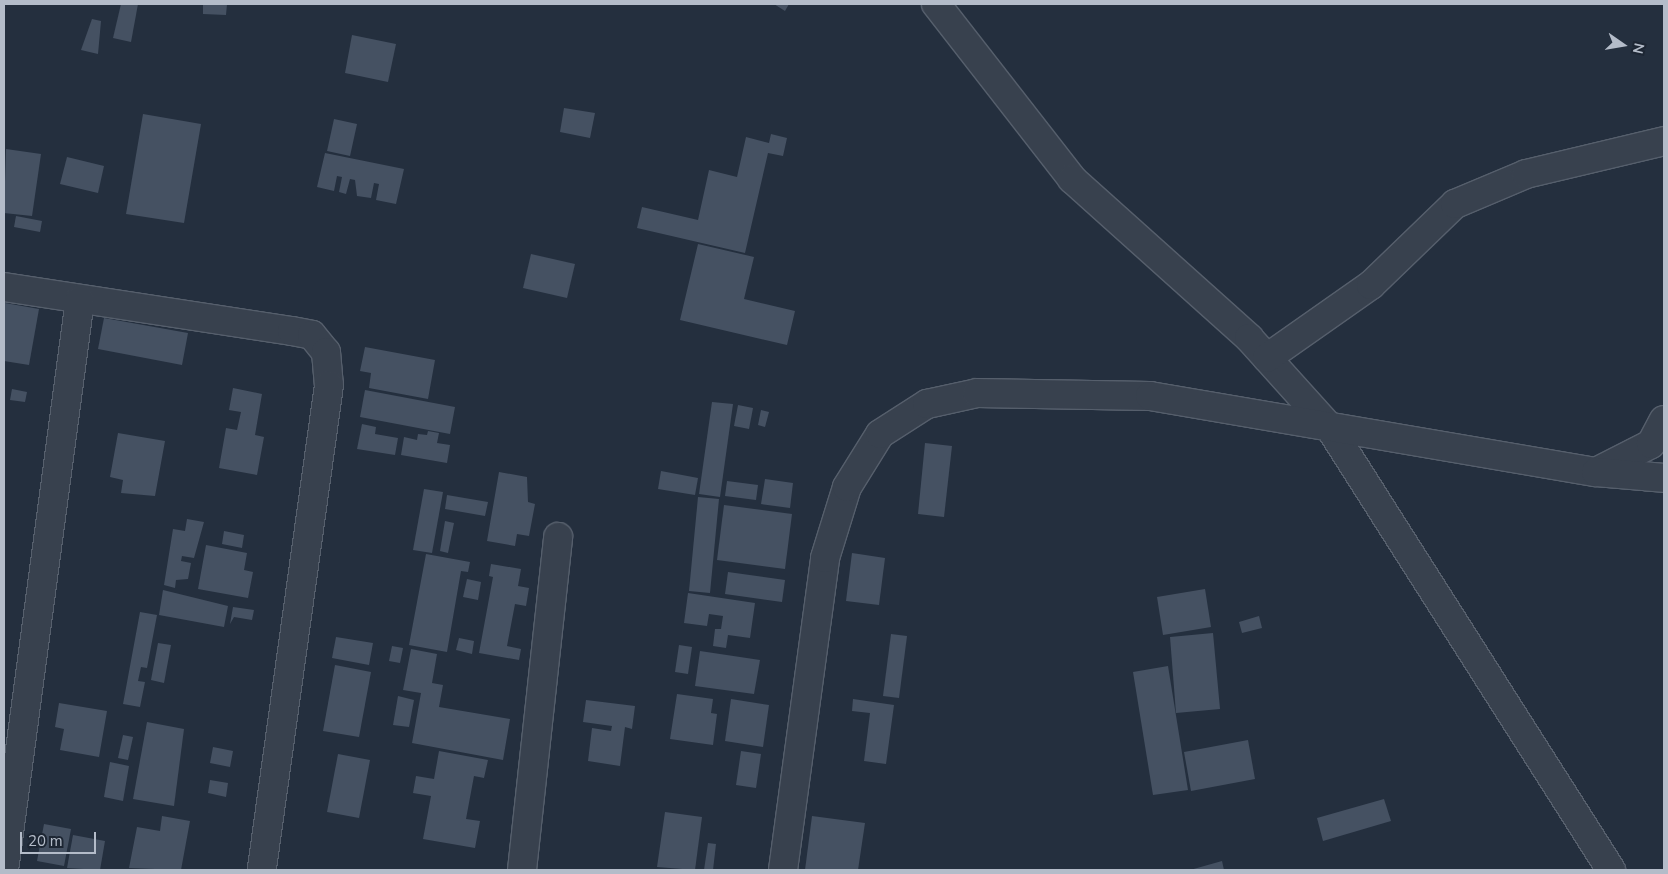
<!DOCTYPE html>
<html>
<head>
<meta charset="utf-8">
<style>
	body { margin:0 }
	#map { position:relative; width:1668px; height:874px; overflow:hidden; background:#242f3e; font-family:"Nunito Sans",sans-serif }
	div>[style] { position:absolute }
	.building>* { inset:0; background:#455162 }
	.roads { filter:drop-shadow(1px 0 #565f6c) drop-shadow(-1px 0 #565f6c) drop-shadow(0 1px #565f6c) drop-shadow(0 -1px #565f6c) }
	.minor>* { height:28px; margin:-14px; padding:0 14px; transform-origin:14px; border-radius:14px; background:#38414e }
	span { translate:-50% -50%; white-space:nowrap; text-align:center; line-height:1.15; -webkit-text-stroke:5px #1d2633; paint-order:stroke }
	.frame { position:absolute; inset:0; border:5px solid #b4bcc9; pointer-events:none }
	.north { position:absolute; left:1598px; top:20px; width:50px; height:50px; -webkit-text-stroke:4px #1d2633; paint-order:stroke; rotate:103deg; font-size:14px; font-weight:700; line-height:20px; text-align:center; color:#b4bcc9 }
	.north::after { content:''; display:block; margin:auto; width:18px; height:22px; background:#b4bcc9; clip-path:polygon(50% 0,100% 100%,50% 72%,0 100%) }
	.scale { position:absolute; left:20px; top:832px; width:76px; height:22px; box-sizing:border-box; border:2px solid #b4bcc9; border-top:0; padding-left:6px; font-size:15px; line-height:18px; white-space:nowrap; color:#b4bcc9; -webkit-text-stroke:4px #1d2633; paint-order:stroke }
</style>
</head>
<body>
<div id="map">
	<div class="building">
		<i style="clip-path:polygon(121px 4px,138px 4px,131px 42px,113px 38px)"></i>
		<i style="clip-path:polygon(203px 4px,227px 4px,226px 15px,203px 14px)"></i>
		<i style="clip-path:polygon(774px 4px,789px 4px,785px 11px)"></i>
		<i style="clip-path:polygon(92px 19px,101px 21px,98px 54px,81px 50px)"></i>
		<i style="clip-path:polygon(352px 35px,396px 44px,388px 82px,345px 73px)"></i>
		<i style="clip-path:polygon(564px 108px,595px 113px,590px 138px,560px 132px)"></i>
		<i style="clip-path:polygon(143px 114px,201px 124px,184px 223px,126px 214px)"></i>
		<i style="clip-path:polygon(334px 119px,357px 124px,350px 156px,327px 151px)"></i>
		<i style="clip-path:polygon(771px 134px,787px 138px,783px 156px,768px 153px,745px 253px,637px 228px,642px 207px,698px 220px,709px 170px,737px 177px,746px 137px,769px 143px)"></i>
		<i style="clip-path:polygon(6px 149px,41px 154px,32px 216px,4px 213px)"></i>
		<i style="clip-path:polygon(325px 153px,404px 169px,396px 204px,376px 200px,379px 184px,374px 183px,371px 198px,357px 196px,355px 180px,350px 179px,346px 194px,339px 192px,342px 177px,337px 176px,334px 191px,317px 187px)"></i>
		<i style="clip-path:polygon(67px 157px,104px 166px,98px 193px,60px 184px)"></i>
		<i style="clip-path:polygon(16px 216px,42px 221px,40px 232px,14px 227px)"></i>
		<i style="clip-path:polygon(698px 244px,754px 257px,744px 299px,795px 311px,787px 345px,680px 320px)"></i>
		<i style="clip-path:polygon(531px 254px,575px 264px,567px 298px,523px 288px)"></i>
		<i style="clip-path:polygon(5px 303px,39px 309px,29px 365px,4px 361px)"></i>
		<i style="clip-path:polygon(104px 318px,188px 333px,182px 365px,98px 349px)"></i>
		<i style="clip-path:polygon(365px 347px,435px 360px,428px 399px,369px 388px,371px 373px,360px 371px)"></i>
		<i style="clip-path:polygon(233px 388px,262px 394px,255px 435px,264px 437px,257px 475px,219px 468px,226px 428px,237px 430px,241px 412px,229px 410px)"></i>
		<i style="clip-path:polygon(12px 389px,27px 392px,25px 402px,10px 400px)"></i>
		<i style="clip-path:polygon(365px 390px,455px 407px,450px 434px,360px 417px)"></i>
		<i style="clip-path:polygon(712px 402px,733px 404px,720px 497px,699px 494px)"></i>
		<i style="clip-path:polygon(738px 405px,753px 408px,749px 429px,734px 426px)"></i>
		<i style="clip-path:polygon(761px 410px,769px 412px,765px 427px,758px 425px)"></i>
		<i style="clip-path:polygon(362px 424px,376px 427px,375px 434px,398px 438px,395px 455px,357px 449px)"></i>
		<i style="clip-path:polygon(428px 431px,439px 433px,437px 443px,450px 445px,447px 463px,401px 455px,404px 437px,417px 440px,418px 434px,427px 435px)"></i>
		<i style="clip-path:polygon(118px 433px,165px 441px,155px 496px,121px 493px,123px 480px,110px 477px)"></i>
		<i style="clip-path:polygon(925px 443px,952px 446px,944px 517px,918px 514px)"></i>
		<i style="clip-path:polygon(661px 471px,698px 478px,695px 495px,658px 489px)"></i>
		<i style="clip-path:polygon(499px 472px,527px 477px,528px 502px,535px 504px,529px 536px,517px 534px,515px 546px,487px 541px)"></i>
		<i style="clip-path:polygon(765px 479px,793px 483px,790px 508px,761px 504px)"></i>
		<i style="clip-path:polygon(727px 481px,758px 485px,756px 500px,725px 496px)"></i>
		<i style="clip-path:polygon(424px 489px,443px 492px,432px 553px,413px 550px)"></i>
		<i style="clip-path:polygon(447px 495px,488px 502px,485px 516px,445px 509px)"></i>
		<i style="clip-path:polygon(698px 497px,719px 499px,710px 593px,689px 591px)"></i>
		<i style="clip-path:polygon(724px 505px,792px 514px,785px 569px,717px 560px)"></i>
		<i style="clip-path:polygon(187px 519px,204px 522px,194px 558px,182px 556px,181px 561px,191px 563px,188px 579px,176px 580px,175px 588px,164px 585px,173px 529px,185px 531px)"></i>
		<i style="clip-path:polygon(445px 521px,454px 523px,448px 553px,440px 551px)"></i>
		<i style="clip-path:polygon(224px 531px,244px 535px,242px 548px,222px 544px)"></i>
		<i style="clip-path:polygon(206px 545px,247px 553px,244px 570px,253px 572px,248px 598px,198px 589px)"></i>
		<i style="clip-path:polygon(852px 553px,885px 558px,879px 605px,846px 601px)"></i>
		<i style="clip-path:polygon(426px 554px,470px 562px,468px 572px,461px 571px,447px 652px,409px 645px)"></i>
		<i style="clip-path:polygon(491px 564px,521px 569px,518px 586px,529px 588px,526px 606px,515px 604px,507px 646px,521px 649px,519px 660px,479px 653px,493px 577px,489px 576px)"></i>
		<i style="clip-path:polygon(728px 572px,785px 580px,782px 602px,725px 594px)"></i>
		<i style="clip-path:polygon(467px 579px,481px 582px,478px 600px,463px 597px)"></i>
		<i style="clip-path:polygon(1205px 589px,1211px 627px,1163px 635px,1157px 597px)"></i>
		<i style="clip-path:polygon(163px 590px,228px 606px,224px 627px,159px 615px)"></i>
		<i style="clip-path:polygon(688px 593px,755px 603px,750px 638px,728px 635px,726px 648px,713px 646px,715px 629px,721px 629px,723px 616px,709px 614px,707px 626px,684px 623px)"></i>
		<i style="clip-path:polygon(233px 607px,254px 610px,252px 620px,234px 617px,230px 624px)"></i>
		<i style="clip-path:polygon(140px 612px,157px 615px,147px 668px,141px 667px,138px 681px,145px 682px,140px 707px,123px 704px)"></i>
		<i style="clip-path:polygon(1259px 616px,1262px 628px,1242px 633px,1239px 622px)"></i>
		<i style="clip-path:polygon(1213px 633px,1220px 709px,1176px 713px,1170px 637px)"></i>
		<i style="clip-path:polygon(891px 634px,907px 636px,899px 698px,883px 696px)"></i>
		<i style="clip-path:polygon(336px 637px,373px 643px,369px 665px,332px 658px)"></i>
		<i style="clip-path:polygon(459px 638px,474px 641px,472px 654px,456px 650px)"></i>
		<i style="clip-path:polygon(158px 643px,171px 645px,164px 683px,151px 680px)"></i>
		<i style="clip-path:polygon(679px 645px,692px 647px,688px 674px,675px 672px)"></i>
		<i style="clip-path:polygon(392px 646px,403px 648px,400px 663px,389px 661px)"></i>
		<i style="clip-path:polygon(411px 649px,437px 654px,432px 683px,443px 685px,439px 707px,510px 719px,503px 760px,412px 743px,421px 693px,403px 690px)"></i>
		<i style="clip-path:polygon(700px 651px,760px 660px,754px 694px,695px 686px)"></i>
		<i style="clip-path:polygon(335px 665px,371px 672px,359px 737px,323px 731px)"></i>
		<i style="clip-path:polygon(1168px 666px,1188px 790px,1153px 795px,1133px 672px)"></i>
		<i style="clip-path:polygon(677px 694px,713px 699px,711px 713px,717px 714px,713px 745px,670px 739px)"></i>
		<i style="clip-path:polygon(398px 696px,414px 700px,409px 727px,393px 725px)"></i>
		<i style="clip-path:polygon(731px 699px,769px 705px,763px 747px,725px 741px)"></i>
		<i style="clip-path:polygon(853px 699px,894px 705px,886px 764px,864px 761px,870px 713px,852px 711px)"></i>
		<i style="clip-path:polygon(586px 700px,635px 706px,632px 729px,625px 727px,620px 766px,588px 761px,592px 728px,611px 731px,612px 726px,583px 722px)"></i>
		<i style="clip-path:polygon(59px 703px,107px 711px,99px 757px,60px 750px,64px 729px,55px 727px)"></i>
		<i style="clip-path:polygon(147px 722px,184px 729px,174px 806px,133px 799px)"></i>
		<i style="clip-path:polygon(123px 735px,133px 737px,128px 760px,118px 758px)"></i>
		<i style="clip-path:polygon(1248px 740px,1255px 779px,1191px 791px,1184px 752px)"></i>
		<i style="clip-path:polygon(213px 747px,233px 751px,230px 767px,210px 763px)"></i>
		<i style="clip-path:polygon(439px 751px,488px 760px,484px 778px,474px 776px,466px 819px,480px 821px,475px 848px,423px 839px,431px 796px,413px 793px,416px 776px,434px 779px)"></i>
		<i style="clip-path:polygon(741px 751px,761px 754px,756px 788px,736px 785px)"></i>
		<i style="clip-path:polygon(338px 754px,370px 760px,359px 818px,327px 812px)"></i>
		<i style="clip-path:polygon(110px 762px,129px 766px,123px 801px,104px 797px)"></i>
		<i style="clip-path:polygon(210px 780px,228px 783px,226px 797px,208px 793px)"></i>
		<i style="clip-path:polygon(1384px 799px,1391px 821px,1323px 841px,1317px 818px)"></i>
		<i style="clip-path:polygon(665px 812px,702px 817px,695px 870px,657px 867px)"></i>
		<i style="clip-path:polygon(162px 816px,190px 821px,181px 870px,129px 868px,137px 827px,160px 831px)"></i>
		<i style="clip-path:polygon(812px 816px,865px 823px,858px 870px,805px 870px)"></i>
		<i style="clip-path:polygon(44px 824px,71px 829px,64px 866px,37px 861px)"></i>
		<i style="clip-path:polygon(73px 835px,105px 841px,100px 870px,67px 868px)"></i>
		<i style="clip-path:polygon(708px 843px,716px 844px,713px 870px,704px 870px)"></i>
		<i style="clip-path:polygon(1222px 861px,1224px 870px,1190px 870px)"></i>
	</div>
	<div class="roads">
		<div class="minor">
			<i style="left:936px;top:4px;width:222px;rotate:52.1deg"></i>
			<i style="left:1072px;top:179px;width:238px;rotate:41.9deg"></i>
			<i style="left:1249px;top:338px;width:121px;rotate:48deg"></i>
			<i style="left:1330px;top:428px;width:524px;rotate:57.55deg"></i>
			<i style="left:4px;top:287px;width:291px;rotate:8.7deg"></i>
			<i style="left:292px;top:331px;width:20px;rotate:11deg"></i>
			<i style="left:312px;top:335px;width:22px;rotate:51deg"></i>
			<i style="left:326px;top:352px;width:33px;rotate:85deg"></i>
			<i style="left:329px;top:385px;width:490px;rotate:97.9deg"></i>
			<i style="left:1267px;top:358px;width:127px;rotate:-35.1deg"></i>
			<i style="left:1371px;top:285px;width:117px;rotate:-44deg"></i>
			<i style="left:1455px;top:204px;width:77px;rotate:-22.9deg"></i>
			<i style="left:1526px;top:174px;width:142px;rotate:-13.4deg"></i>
			<i style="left:1598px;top:471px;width:59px;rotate:-27deg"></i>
			<i style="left:1651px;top:444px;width:27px;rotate:-62deg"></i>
			<i style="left:4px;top:870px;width:575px;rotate:-82.41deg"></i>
			<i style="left:522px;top:870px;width:335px;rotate:-83.8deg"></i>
			<i style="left:783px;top:870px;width:315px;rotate:-82.3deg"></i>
			<i style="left:825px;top:558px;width:74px;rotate:-72.8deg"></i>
			<i style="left:847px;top:487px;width:62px;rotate:-58.1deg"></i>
			<i style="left:880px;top:434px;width:56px;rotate:-32.6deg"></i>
			<i style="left:927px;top:404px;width:51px;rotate:-12.4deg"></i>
			<i style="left:977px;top:393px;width:173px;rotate:1deg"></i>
			<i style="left:1150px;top:396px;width:452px;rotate:9.7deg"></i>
			<i style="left:1596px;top:472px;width:68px;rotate:5deg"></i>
		</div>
	</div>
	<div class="frame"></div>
	<div class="north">N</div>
	<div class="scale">20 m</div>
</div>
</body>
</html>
